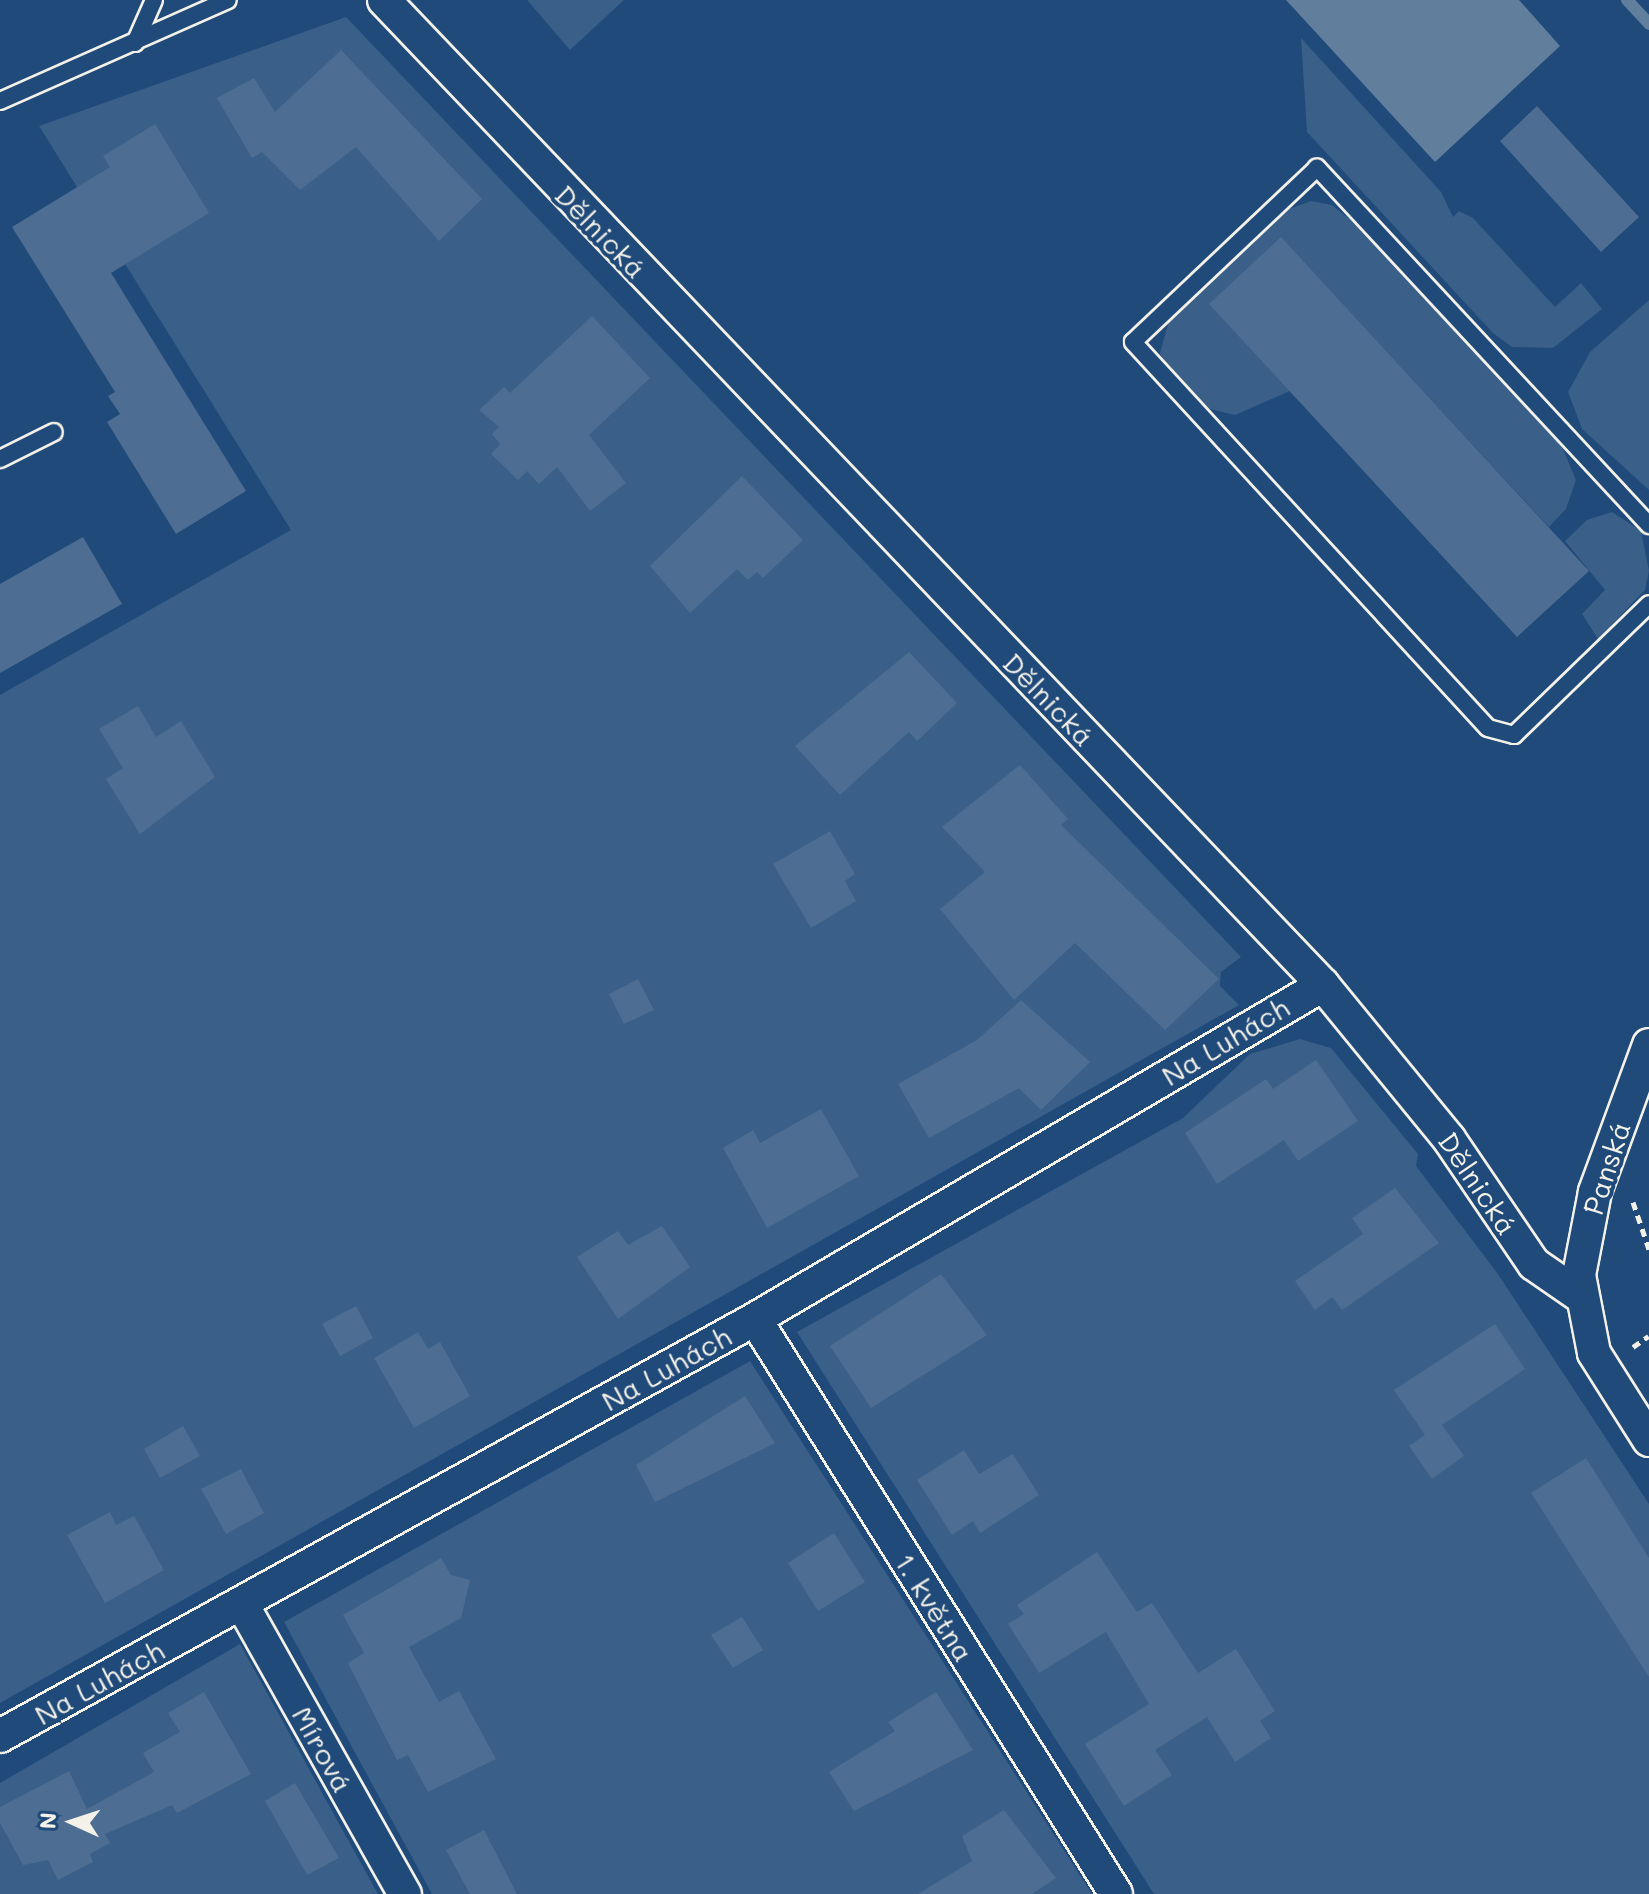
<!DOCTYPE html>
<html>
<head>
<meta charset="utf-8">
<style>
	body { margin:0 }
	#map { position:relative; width:1649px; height:1894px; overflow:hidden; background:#1f4a7a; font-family:Mali,sans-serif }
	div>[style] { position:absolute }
	.green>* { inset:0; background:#3a5f88 }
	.water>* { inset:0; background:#627e9d }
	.stream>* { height:12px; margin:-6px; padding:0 6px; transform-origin:6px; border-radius:6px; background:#627e9d }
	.building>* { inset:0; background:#4d6e92 }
	.path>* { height:5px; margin-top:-2.5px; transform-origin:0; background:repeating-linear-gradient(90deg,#f4f1e8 0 8px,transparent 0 14px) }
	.roads { filter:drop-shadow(2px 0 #f4f1e8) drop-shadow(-2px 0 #f4f1e8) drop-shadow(0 2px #f4f1e8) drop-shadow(0 -2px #f4f1e8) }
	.lane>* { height:16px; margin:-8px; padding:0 8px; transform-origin:8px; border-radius:8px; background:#1f4a7a }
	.street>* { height:32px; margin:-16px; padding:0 16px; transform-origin:16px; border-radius:16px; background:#1f4a7a }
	span { translate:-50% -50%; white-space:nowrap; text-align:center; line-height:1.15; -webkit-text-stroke:8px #1f4a7a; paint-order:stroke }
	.street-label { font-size:28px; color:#f4f1e8 }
	.north { position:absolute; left:32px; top:1782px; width:80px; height:80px; -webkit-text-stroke:6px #1f4a7a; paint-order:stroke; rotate:273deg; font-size:22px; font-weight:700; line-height:32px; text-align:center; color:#f4f1e8 }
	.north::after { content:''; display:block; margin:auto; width:28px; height:36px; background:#f4f1e8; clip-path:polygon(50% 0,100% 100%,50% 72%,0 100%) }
</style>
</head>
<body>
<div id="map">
	<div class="green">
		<i style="clip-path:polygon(527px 0,624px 0,570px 50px)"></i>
		<i style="clip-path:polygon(346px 17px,1241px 957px,1221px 972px,1220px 986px,1239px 1005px,0 1703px,0 695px,291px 530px,39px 126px)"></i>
		<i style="clip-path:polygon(1301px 38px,1441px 192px,1453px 217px,1459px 211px,1473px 218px,1555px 307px,1581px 283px,1602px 309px,1553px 348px,1512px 347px,1493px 333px,1307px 132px)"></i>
		<i style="clip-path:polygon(1311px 201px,1332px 205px,1363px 230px,1559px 440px,1576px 480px,1566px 509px,1549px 527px,1281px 238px,1290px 391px,1235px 415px,1193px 405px,1177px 388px,1160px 353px,1170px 317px,1275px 214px)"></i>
		<i style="clip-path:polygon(1649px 300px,1649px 490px,1582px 429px,1568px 392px,1590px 352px)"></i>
		<i style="clip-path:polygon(1612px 512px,1641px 531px,1649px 571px,1645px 590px,1598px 639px,1582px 614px,1605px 590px,1565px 541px,1587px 520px)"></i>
		<i style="clip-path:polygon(1300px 1039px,1331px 1048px,1418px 1154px,1416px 1166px,1498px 1274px,1649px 1504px,1649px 1894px,1154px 1894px,797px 1332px,1183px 1118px,1250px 1054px)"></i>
		<i style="clip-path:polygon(750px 1361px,1092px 1894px,432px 1894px,284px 1622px)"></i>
		<i style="clip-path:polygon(240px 1644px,378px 1894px,0 1894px,0 1783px)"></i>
	</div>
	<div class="water">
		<i style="clip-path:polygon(1286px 0,1519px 0,1560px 46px,1435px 162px)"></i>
	</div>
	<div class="stream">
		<i style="left:1627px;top:0;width:33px;rotate:47deg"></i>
	</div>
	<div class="building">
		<i style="clip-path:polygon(341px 50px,482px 199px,439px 241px,356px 147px,300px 190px,262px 152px,252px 158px,217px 98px,254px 78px,275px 112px)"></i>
		<i style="clip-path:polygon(1537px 106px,1639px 217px,1601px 252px,1500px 141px)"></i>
		<i style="clip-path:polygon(155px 124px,209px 213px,111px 273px,246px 491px,176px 534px,107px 422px,120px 414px,108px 396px,115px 392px,12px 227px,110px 167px,103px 156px)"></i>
		<i style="clip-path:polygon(1281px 237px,1589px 571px,1517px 637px,1209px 304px)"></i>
		<i style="clip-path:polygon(592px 316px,650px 378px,589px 435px,626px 483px,590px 511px,557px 467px,539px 484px,527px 471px,518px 480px,491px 454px,500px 444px,492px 434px,499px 427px,479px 410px,504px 387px,510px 393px)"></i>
		<i style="clip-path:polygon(742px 476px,803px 540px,763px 578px,757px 572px,748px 580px,737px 569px,690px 613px,650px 566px)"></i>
		<i style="clip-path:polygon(83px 537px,122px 604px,0 673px,0 584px)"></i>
		<i style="clip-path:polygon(909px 652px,957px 703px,917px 741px,909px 732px,840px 795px,795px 746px)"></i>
		<i style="clip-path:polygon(138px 706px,156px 737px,181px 721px,215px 777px,140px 834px,106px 779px,123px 768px,99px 729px)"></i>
		<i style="clip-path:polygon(1020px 765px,1068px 819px,1061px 825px,1219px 979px,1165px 1030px,1075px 943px,1014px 1000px,940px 909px,985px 872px,942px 827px)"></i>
		<i style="clip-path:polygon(830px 831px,855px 874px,845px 881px,856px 901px,811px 928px,773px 864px)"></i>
		<i style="clip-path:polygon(638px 979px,654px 1010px,624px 1024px,609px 994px)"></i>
		<i style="clip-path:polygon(1021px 1000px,1090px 1062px,1041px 1110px,1019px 1088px,929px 1138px,898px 1084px,977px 1040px)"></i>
		<i style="clip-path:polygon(1316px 1060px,1358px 1121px,1298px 1161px,1284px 1140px,1217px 1184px,1185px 1133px,1266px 1079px,1273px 1089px)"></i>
		<i style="clip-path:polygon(821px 1109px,859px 1176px,767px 1228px,723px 1148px,753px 1130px,760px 1143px)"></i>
		<i style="clip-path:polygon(1395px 1188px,1439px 1243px,1342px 1310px,1332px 1297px,1315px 1310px,1295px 1281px,1363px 1234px,1352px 1218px)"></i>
		<i style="clip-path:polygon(662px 1226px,690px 1267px,618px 1319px,577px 1257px,618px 1231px,628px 1245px)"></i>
		<i style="clip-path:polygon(941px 1274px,987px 1335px,871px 1408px,830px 1346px)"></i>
		<i style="clip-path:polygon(356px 1306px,373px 1338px,340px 1356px,322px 1324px)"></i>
		<i style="clip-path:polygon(1495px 1324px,1525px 1369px,1442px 1425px,1464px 1456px,1432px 1479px,1409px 1446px,1425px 1435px,1394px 1390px)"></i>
		<i style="clip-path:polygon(418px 1332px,428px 1349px,440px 1342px,470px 1396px,414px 1428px,374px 1358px)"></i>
		<i style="clip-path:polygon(745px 1396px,775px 1443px,655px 1502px,636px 1465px)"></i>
		<i style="clip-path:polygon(183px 1426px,200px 1456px,160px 1478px,144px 1449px)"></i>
		<i style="clip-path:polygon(964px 1450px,979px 1474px,1013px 1454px,1039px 1495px,980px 1533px,973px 1521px,952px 1535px,917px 1480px)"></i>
		<i style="clip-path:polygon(1586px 1458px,1649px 1558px,1649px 1677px,1531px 1493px)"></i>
		<i style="clip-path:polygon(241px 1469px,264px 1513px,226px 1534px,201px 1489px)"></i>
		<i style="clip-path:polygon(110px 1512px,116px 1525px,134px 1516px,164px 1570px,105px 1603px,67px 1535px)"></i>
		<i style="clip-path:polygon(834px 1533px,865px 1582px,818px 1611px,788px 1563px)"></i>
		<i style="clip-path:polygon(1097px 1552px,1137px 1612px,1152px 1603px,1198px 1673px,1236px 1649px,1275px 1711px,1260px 1721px,1271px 1738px,1235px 1762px,1207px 1717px,1155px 1750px,1172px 1775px,1124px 1806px,1085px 1744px,1149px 1704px,1106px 1632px,1039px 1673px,1008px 1624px,1024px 1614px,1017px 1605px)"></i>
		<i style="clip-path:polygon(441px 1558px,451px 1575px,470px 1580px,461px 1618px,409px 1647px,439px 1702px,459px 1691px,496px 1759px,428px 1792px,408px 1755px,397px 1760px,348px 1663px,364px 1653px,343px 1615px)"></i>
		<i style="clip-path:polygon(742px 1617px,763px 1650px,733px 1668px,711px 1635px)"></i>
		<i style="clip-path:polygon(204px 1692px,251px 1774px,177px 1813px,172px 1805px,105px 1834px,110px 1843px,90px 1854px,93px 1862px,58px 1880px,48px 1860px,23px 1865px,0 1823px,0 1807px,69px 1771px,87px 1809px,154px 1772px,143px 1753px,180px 1732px,168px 1713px)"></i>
		<i style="clip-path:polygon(936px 1692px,973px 1750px,854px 1811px,829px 1772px,895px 1731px,888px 1722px)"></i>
		<i style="clip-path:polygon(295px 1783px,339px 1858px,307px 1875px,265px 1801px)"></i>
		<i style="clip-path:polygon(1004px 1810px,1056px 1878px,1032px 1894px,918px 1894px,972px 1861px,962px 1836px)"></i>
		<i style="clip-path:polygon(484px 1830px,517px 1894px,470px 1894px,446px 1850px)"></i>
	</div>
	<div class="path">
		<i style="left:1633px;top:1202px;width:50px;rotate:71.2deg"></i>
		<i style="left:1633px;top:1347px;width:19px;rotate:-35deg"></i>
	</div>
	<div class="roads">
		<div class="lane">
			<i style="left:135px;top:43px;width:47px;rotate:-66.2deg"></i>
			<i style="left:0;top:101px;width:249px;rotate:-23.9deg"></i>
			<i style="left:0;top:459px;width:60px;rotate:-26.6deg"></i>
			<i style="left:1649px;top:525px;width:488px;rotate:-132.9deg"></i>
			<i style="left:1317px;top:168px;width:253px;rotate:136.6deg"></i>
			<i style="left:1133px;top:342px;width:524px;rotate:47.4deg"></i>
			<i style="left:1488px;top:728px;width:27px;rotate:15deg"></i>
			<i style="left:1514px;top:735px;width:188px;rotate:-44.1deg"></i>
		</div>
		<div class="street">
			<i style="left:384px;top:0;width:1361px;rotate:46.37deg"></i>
			<i style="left:1323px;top:985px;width:199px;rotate:50.7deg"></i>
			<i style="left:1449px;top:1139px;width:151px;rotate:55.8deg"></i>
			<i style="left:1534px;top:1264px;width:55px;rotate:34.6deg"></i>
			<i style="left:1649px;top:1045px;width:157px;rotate:110.2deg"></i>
			<i style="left:1595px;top:1192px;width:85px;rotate:100.9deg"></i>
			<i style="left:1579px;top:1275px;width:79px;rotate:79.1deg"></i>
			<i style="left:1594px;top:1353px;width:103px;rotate:57.7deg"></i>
			<i style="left:755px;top:1319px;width:679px;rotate:57.88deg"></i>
			<i style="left:242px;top:1604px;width:333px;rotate:60.7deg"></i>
			<i style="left:0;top:1736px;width:863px;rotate:-28.91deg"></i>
			<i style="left:755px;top:1319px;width:659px;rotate:-30.46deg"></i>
		</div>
	</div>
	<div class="street-label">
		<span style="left:601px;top:231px;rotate:46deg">Dělnická</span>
		<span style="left:1049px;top:699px;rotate:46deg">Dělnická</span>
		<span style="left:1225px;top:1041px;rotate:-31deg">Na Luhách</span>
		<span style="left:1606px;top:1168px;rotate:-72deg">Panská</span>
		<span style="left:1478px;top:1183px;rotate:56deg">Dělnická</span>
		<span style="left:666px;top:1368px;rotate:-29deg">Na Luhách</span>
		<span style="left:935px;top:1607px;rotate:58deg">1. května</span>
		<span style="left:99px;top:1682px;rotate:-29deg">Na Luhách</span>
		<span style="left:323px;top:1749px;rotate:61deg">Mírová</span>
	</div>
	<div class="north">N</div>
</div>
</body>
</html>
